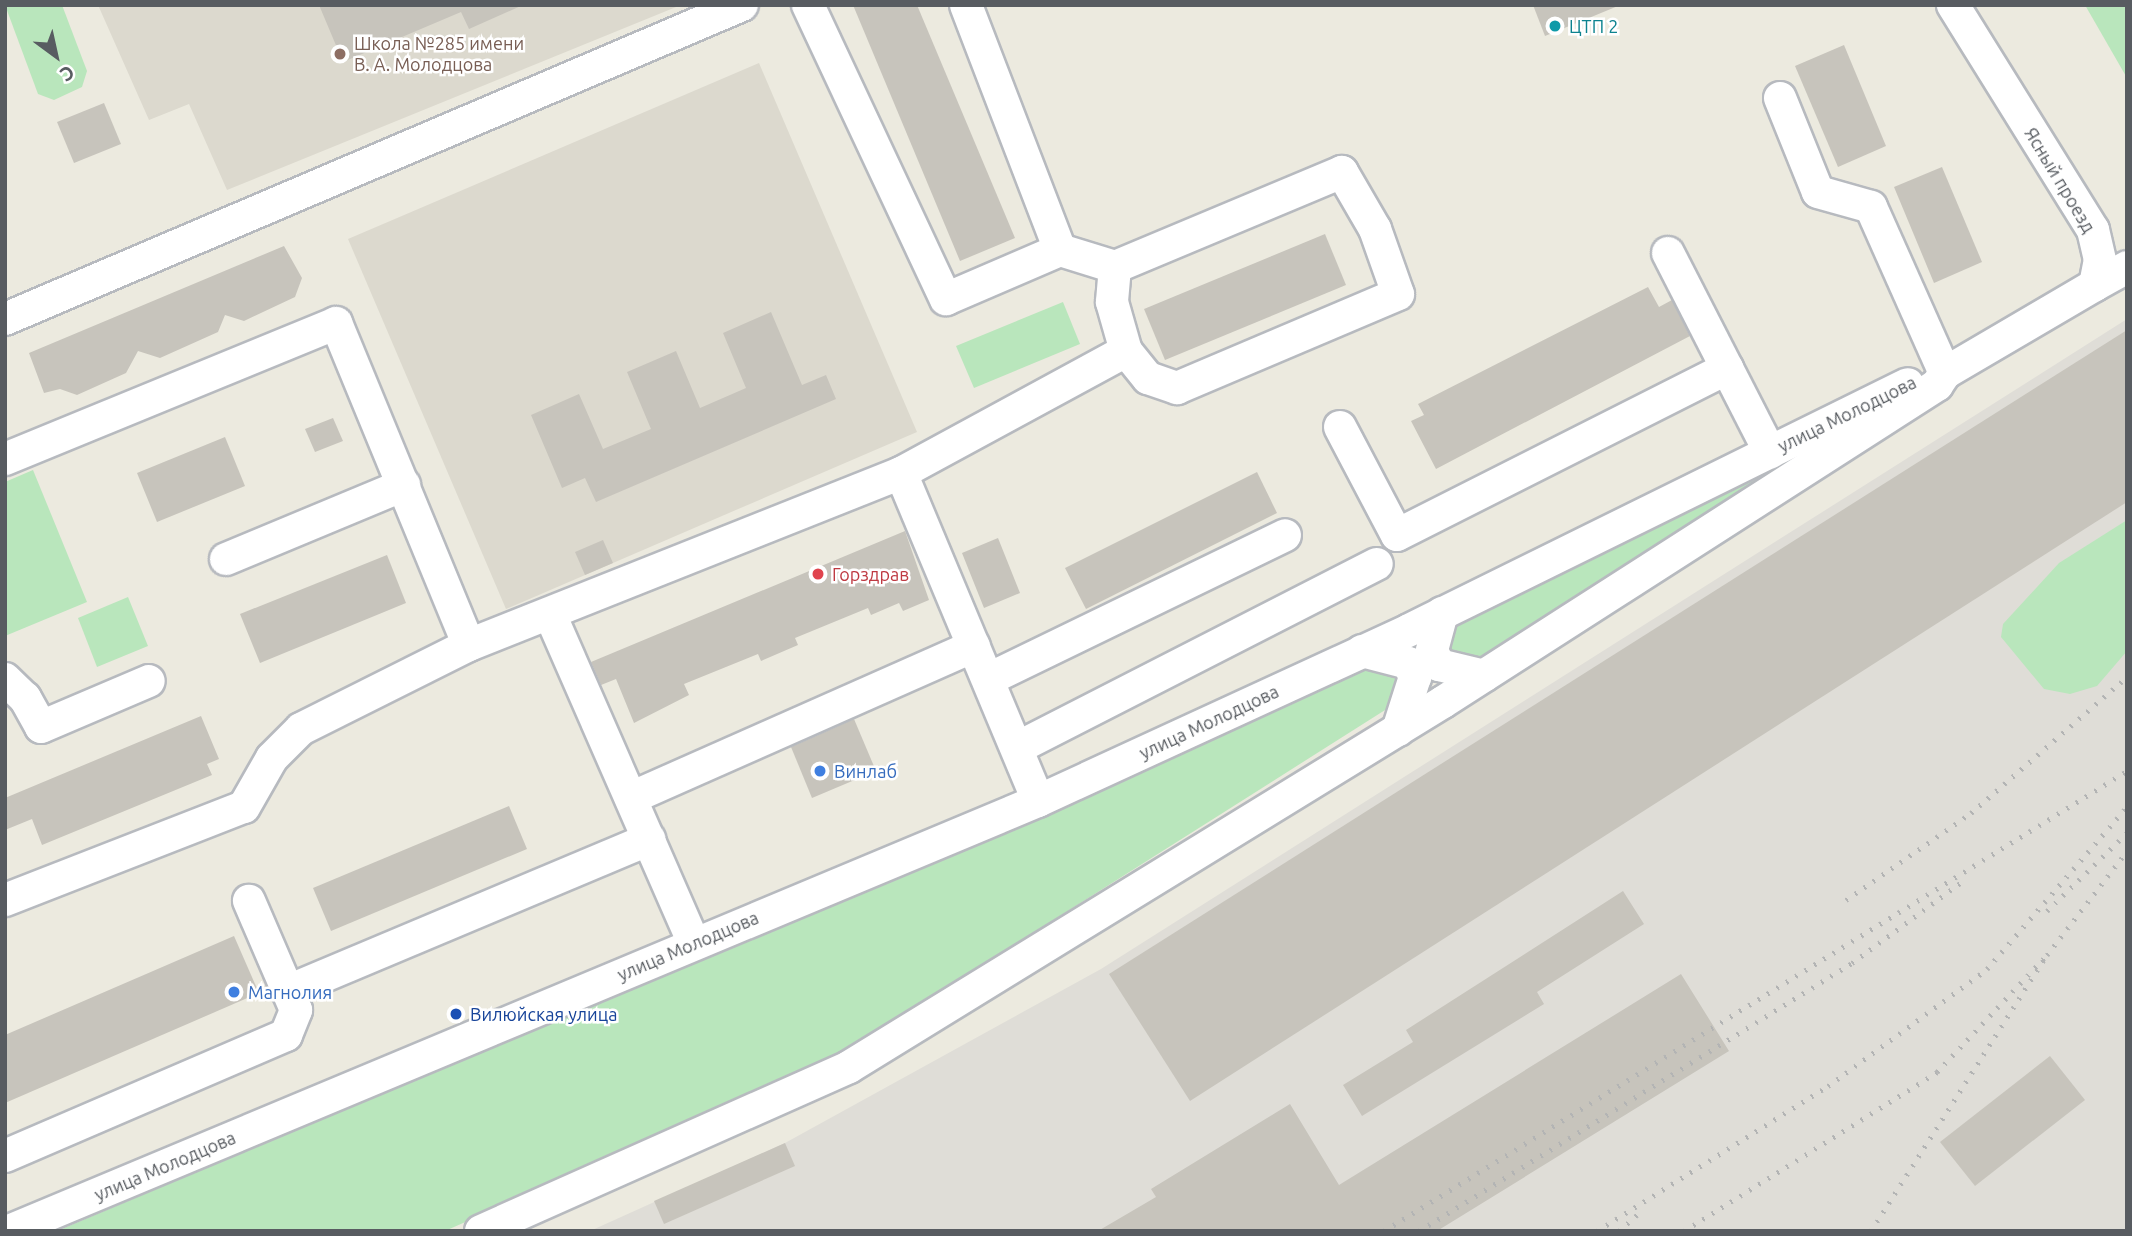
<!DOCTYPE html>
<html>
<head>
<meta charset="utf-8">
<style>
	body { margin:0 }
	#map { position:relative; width:2132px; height:1236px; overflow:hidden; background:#eceadf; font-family:Ubuntu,sans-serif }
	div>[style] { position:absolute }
	.industrial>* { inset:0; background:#dfddd7 }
	.education>* { inset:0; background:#dcd9ce }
	.green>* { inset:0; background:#b9e6bc }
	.building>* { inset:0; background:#c7c4bc }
	.roads { filter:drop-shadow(2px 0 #b7babf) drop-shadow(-2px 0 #b7babf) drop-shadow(0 2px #b7babf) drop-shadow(0 -2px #b7babf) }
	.minor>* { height:32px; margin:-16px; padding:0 16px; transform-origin:16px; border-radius:16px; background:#fff }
	.rail>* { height:5px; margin-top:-2.5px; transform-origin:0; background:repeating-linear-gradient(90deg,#b3b4b4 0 2px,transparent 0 11px) }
	.dots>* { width:19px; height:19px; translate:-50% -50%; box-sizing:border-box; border:4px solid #fff; border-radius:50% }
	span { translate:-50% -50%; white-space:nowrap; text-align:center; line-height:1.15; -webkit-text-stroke:5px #fff; paint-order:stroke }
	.culture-label { font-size:18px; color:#0d838f }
	.left { translate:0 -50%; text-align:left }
	.education-label { font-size:18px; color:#785e54 }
	.street-label { font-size:18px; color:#585c61 }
	.health-label { font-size:18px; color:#be3a42 }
	.shop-label { font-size:18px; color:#366cbe }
	.transit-label { font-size:18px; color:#164399 }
	.frame { position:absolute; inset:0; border:7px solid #585c61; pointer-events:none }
	.north { position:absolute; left:21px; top:21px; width:70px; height:70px; -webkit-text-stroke:5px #fff; paint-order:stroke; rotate:147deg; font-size:19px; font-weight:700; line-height:28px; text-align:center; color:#585c61 }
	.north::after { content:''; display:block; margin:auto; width:24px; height:32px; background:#585c61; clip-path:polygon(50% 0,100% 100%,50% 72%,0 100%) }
</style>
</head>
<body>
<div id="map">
	<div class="industrial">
		<i style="clip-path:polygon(2127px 319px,2127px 1231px,590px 1231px,785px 1143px,1101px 969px)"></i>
	</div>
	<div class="education">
		<i style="clip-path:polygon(98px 5px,681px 5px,227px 190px,189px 104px,149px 120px)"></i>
		<i style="clip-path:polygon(759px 63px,917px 432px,506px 609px,348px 239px)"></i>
	</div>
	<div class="green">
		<i style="clip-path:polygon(5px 5px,62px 5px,87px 71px,82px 87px,54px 100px,38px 94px)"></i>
		<i style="clip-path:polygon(2085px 5px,2127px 5px,2127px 78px)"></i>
		<i style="clip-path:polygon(1063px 302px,1080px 344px,974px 388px,956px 346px)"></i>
		<i style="clip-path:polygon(1832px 439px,1474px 664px,1451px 660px,1444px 644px,1451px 621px)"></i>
		<i style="clip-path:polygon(33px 470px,87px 602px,5px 636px,5px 482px)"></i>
		<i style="clip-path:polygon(2127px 520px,2127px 651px,2097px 686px,2070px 694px,2044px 689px,2001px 637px,2003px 624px,2059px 563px)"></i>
		<i style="clip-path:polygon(128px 597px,148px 646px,97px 667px,78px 618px)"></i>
		<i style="clip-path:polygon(1364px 659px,1401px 678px,1393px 705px,839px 1056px,445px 1231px,57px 1231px,1056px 808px)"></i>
	</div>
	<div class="building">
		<i style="clip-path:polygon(319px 5px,523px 5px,469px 29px,461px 12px,343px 62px)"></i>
		<i style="clip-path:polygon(853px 5px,917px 5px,1015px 238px,960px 261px)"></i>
		<i style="clip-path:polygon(1533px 5px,1618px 5px,1618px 6px,1545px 36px)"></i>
		<i style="clip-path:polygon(1844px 45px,1886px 146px,1838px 167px,1795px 66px)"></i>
		<i style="clip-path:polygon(104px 103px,121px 144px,74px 163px,57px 122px)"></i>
		<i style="clip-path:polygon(1942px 167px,1982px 262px,1934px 283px,1894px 187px)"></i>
		<i style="clip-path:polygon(1325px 234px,1346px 285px,1165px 360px,1144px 309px)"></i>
		<i style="clip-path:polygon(284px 246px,302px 278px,295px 297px,244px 321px,225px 315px,218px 332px,160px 358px,138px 351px,126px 373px,77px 395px,60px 389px,44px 393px,29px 353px)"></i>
		<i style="clip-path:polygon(1648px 287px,1659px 307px,1672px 300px,1690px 336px,1436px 469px,1411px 421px,1424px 415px,1418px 404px)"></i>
		<i style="clip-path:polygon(771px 312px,802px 385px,826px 375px,836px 399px,596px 502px,585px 478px,562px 488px,531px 415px,579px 394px,603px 449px,651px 429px,627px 372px,676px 351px,700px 408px,746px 388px,723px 333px)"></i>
		<i style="clip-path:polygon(2127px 330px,2127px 502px,1190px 1101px,1109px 974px)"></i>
		<i style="clip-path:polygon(333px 418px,343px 441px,315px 452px,305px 429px)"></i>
		<i style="clip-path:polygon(225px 437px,245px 486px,157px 522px,137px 473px)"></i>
		<i style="clip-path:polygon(1257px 472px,1277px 513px,1086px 609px,1065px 568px)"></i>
		<i style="clip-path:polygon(905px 531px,929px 600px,903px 611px,899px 603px,871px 615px,868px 608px,795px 638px,798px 645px,761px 661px,758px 654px,684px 684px,689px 695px,634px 723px,616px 679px,601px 685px,591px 662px)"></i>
		<i style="clip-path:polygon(998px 538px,1020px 593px,984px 608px,962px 553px)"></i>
		<i style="clip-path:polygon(603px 540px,613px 563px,585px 575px,575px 552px)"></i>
		<i style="clip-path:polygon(387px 555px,406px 603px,260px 663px,240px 614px)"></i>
		<i style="clip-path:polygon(201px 716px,219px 759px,207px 764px,212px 775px,42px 845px,32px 819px,5px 830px,5px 798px)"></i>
		<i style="clip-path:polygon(854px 719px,876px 771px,812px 798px,791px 747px)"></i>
		<i style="clip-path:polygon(509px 806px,527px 849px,331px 931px,313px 888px)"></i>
		<i style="clip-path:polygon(1623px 891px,1644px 924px,1537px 992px,1544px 1004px,1362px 1116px,1343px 1085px,1413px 1042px,1406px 1030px)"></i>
		<i style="clip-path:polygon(234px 936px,259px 993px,5px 1103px,5px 1035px)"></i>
		<i style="clip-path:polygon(1681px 974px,1729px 1051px,1437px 1231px,1098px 1231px,1156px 1197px,1151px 1189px,1290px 1104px,1339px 1185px)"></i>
		<i style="clip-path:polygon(2050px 1056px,2085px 1100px,1975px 1186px,1940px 1142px)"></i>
		<i style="clip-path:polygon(785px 1143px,795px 1166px,664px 1224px,654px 1201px)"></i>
	</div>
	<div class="roads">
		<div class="minor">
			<i style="left:808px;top:5px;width:325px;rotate:64.9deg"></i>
			<i style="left:946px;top:299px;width:124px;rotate:-23.3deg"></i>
			<i style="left:1060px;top:250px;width:262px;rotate:-111deg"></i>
			<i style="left:1780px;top:98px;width:101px;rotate:68deg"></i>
			<i style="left:1818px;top:192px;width:55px;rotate:15.8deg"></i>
			<i style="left:1871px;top:207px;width:182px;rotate:66deg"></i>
			<i style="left:1060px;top:250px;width:58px;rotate:17.2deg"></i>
			<i style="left:1668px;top:253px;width:224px;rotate:62.9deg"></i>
			<i style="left:2095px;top:285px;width:37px;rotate:-29deg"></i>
			<i style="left:5px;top:319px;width:801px;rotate:-23.08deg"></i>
			<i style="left:1340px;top:427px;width:122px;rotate:62.2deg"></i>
			<i style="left:1397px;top:535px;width:370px;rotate:-26.8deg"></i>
			<i style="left:5px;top:459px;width:358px;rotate:-22.3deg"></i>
			<i style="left:336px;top:323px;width:348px;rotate:67.6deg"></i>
			<i style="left:901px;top:473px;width:256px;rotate:-28.5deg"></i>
			<i style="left:1126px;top:351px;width:35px;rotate:51deg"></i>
			<i style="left:1148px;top:378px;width:31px;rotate:19deg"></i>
			<i style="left:1177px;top:388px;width:240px;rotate:-23deg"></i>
			<i style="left:1398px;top:294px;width:69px;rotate:-109.5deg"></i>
			<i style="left:1375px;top:229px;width:66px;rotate:-120.1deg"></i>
			<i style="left:1342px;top:172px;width:246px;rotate:157.3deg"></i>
			<i style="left:1115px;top:267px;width:35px;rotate:95deg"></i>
			<i style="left:1112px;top:302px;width:51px;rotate:74.1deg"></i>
			<i style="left:226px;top:559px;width:193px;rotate:-22.6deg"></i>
			<i style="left:1442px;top:613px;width:39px;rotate:105deg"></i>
			<i style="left:1432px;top:651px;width:16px;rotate:63deg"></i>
			<i style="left:1439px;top:665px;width:46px;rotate:13.7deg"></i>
			<i style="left:550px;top:614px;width:359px;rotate:66.4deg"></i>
			<i style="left:1362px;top:651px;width:48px;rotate:14.6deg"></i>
			<i style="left:1408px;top:663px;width:16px;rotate:63deg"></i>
			<i style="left:1415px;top:677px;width:56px;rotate:107.8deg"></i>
			<i style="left:5px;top:679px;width:28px;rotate:44deg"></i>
			<i style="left:25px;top:698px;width:33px;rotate:61deg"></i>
			<i style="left:41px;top:727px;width:117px;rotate:-23.1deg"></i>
			<i style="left:989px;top:679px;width:329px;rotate:-25.9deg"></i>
			<i style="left:1017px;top:748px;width:404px;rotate:-27.1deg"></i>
			<i style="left:631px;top:798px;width:375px;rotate:-23.9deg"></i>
			<i style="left:5px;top:900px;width:256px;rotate:-21.3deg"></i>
			<i style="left:244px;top:807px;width:56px;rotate:-60.3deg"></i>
			<i style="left:272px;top:758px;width:41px;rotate:-45deg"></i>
			<i style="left:301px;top:729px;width:188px;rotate:-26.6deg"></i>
			<i style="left:469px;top:645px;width:465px;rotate:-21.7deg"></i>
			<i style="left:901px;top:473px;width:355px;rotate:67.3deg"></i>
			<i style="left:288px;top:991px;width:392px;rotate:-22.8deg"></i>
			<i style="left:5px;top:1156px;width:306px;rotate:-23.3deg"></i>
			<i style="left:286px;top:1035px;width:27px;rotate:-68deg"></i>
			<i style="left:296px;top:1010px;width:119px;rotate:-113.3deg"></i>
			<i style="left:9px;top:1231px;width:1115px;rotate:-22.68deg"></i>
			<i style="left:1038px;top:801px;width:409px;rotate:-24.7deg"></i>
			<i style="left:1409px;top:630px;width:556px;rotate:-26.24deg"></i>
			<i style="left:481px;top:1231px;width:403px;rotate:-24deg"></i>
			<i style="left:849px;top:1067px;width:697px;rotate:-31.57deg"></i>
			<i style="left:1443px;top:702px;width:587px;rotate:-32.69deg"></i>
			<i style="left:1937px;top:385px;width:14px;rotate:-56deg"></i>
			<i style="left:1945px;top:373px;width:174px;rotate:-30.4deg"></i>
			<i style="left:2095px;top:285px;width:25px;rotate:-79deg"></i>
			<i style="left:2100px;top:260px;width:31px;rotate:-103deg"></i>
			<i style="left:2093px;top:230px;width:265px;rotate:-121.9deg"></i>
		</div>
	</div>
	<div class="rail">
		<i style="left:1846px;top:900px;width:152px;rotate:-34.8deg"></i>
		<i style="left:1971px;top:813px;width:207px;rotate:-41.1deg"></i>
		<i style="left:2047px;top:911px;width:112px;rotate:-44.3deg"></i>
		<i style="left:1384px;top:1231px;width:874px;rotate:-31.76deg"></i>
		<i style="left:1419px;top:1231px;width:509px;rotate:-31.75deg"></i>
		<i style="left:1852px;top:963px;width:138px;rotate:-36.5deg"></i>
		<i style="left:1597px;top:1231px;width:273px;rotate:-32.1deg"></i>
		<i style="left:1828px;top:1086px;width:197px;rotate:-36.3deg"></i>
		<i style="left:1987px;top:969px;width:214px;rotate:-49.2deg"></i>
		<i style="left:1619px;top:1231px;width:25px;rotate:-42deg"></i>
		<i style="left:1684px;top:1231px;width:299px;rotate:-32.1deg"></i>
		<i style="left:1937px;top:1072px;width:161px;rotate:-46.8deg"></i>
		<i style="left:1871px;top:1231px;width:327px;rotate:-57.5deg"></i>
		<i style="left:2047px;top:955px;width:131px;rotate:-52.4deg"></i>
	</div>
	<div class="dots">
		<i style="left:1555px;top:26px;background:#0f9aa8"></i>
		<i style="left:340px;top:54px;background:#8d6e63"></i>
		<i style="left:818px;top:574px;background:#e0444e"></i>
		<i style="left:820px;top:771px;background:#3f7fe0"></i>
		<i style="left:234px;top:992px;background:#3f7fe0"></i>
		<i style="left:456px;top:1014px;background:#1a4fb4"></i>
	</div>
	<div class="culture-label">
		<span class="left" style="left:1569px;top:26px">ЦТП 2</span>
	</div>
	<div class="education-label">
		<span class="left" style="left:354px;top:54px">Школа №285 имени<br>В. А. Молодцова</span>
	</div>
	<div class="street-label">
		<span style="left:2060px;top:180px;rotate:59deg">Ясный проезд</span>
		<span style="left:1847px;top:414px;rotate:-26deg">улица Молодцова</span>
		<span style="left:1209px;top:722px;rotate:-25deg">улица Молодцова</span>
		<span style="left:688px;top:946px;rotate:-23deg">улица Молодцова</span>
		<span style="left:165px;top:1166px;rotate:-23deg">улица Молодцова</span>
	</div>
	<div class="health-label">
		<span class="left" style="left:832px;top:574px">Горздрав</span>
	</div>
	<div class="shop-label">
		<span class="left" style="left:834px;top:771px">Винлаб</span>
		<span class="left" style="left:248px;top:992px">Магнолия</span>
	</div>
	<div class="transit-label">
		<span class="left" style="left:470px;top:1014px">Вилюйская улица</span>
	</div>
	<div class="frame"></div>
	<div class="north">С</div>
</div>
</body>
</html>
